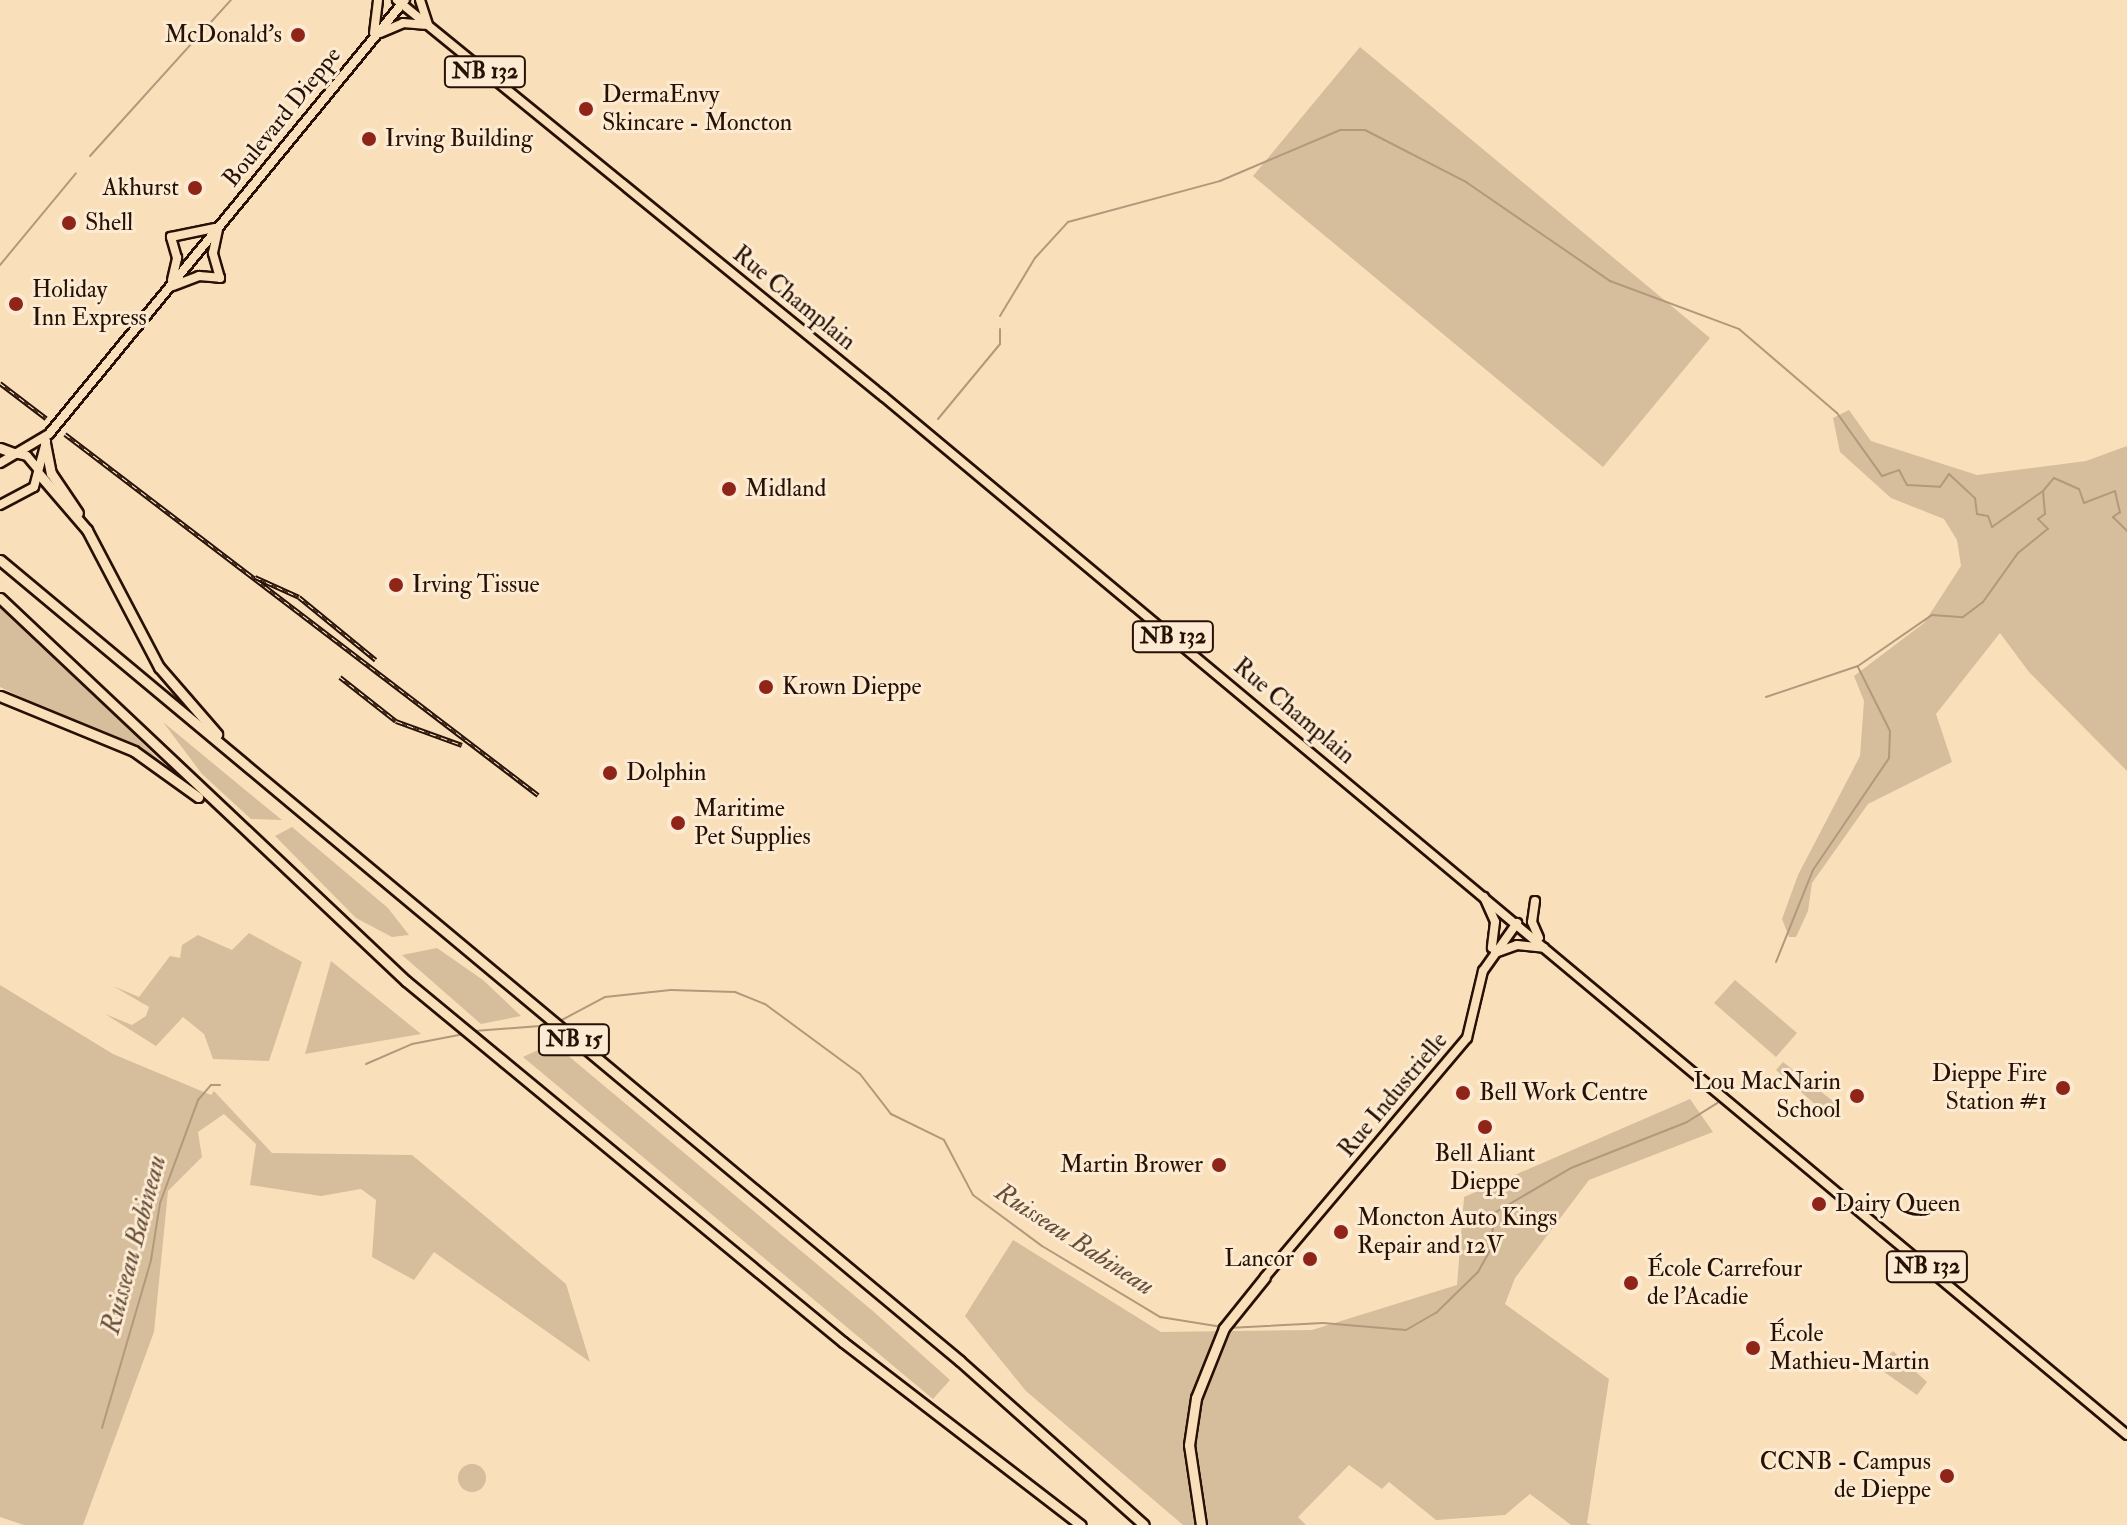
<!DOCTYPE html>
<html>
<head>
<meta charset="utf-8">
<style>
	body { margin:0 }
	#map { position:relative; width:2127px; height:1525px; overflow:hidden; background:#fae0ba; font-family:"IM FELL Double Pica",serif }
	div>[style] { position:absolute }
	.green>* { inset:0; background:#d6bd9b }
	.round { border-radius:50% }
	.stream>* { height:2px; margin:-1px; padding:0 1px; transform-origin:1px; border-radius:1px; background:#b2997c }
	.roads { filter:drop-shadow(2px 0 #271004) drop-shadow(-2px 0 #271004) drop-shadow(0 2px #271004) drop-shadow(0 -2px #271004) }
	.major>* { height:8px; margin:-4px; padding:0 4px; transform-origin:4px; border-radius:4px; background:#fae0ba }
	.highway>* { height:9px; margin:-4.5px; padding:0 4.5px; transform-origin:4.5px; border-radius:4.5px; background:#fae0ba }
	.rail>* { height:5px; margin-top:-2.5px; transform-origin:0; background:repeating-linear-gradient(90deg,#fcebd2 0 6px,#271004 0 12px); box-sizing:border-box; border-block:2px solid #271004 }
	.dots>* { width:22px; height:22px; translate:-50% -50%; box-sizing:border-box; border:4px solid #fcebd2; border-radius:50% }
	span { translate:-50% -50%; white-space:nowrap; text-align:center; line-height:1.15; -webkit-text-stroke:6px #fcebd2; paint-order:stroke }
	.shield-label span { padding:2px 6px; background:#fcebd2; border:2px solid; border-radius:6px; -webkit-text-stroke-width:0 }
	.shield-label { font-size:22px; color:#271004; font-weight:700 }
	.poi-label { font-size:24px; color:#271004 }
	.right { translate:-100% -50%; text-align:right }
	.left { translate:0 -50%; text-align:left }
	.street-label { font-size:24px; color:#271004 }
	.water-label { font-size:26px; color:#664e3a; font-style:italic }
</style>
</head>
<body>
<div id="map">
	<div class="green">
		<i style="clip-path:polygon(1360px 47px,1710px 338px,1603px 467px,1253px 176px)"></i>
		<i style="clip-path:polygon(1849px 410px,1871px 441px,1977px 475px,2086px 461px,2127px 446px,2127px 771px,2029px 672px,2000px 633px,1936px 714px,1952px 762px,1868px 804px,1812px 883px,1808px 911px,1796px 937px,1789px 937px,1782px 919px,1798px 875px,1860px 756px,1864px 701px,1854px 676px,1924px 623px,1961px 566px,1957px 540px,1944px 519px,1891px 498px,1840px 452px,1833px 418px)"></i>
		<i style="clip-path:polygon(0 603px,73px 672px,166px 767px,0 687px)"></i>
		<i style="clip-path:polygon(163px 722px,244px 789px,282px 820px,251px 819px,202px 774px)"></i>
		<i style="clip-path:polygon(292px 827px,388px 908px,409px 935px,392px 937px,356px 918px,275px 836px)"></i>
		<i style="clip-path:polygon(249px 933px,302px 962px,269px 1061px,213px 1059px,204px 1034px,183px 1017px,156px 1046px,105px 1014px,132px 1025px,146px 1016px,149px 1007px,113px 986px,139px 997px,170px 956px,180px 958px,182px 945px,198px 935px,232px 950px)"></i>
		<i style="clip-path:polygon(437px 948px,483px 980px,521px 1016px,481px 1024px,402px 955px)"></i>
		<i style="clip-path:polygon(331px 961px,421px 1034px,305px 1054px)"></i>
		<i style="clip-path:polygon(1735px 980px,1797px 1033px,1776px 1057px,1714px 1003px)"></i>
		<i style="clip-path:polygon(0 985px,113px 1054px,211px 1095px,214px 1091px,272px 1153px,412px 1155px,566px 1284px,590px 1362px,434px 1252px,414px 1280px,372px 1257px,376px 1200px,361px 1189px,321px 1196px,250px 1185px,256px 1144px,224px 1114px,198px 1132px,202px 1157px,168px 1191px,154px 1332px,83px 1525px,24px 1525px,0 1517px)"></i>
		<i style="clip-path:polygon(553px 1043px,874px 1312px,950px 1380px,933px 1399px,523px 1057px)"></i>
		<i style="clip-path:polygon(1783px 1062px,1838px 1105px,1833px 1120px,1776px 1070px)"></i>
		<i style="clip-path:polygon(1690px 1099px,1713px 1132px,1589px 1180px,1515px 1278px,1505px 1304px,1609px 1379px,1587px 1523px,1592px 1525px,1571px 1525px,1530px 1494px,1505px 1515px,1436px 1520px,1389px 1482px,1382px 1489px,1349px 1465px,1298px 1517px,1306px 1525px,1183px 1525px,1026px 1391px,965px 1316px,1013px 1240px,1161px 1332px,1312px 1330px,1457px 1285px,1464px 1197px)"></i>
		<i style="clip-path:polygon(1893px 1351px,1927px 1382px,1917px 1395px,1877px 1367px)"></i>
		<i class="round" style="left:458px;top:1464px;width:28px;height:28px"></i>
	</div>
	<div class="stream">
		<i style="left:90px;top:156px;width:210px;rotate:-47.9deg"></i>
		<i style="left:0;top:265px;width:119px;rotate:-50.4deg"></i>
		<i style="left:1000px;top:316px;width:68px;rotate:-58.9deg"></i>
		<i style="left:1035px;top:258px;width:49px;rotate:-47.5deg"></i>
		<i style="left:1068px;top:222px;width:157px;rotate:-15.1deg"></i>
		<i style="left:1220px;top:181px;width:130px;rotate:-23deg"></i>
		<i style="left:1340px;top:130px;width:25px"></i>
		<i style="left:1365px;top:130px;width:114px;rotate:27.2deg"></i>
		<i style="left:1466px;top:182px;width:175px;rotate:34.5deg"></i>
		<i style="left:1610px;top:281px;width:138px;rotate:20.4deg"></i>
		<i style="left:1739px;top:329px;width:129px;rotate:40.6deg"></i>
		<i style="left:1837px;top:413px;width:77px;rotate:54.5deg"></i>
		<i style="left:1882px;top:476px;width:18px;rotate:-19deg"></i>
		<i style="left:1899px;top:470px;width:17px;rotate:62deg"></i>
		<i style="left:1907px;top:485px;width:33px;rotate:3deg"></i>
		<i style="left:1940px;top:487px;width:16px;rotate:-55deg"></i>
		<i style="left:1949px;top:474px;width:35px;rotate:43deg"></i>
		<i style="left:1975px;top:498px;width:16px;rotate:83deg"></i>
		<i style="left:1977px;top:514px;width:11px;rotate:10deg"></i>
		<i style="left:1988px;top:516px;width:12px;rotate:70deg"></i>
		<i style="left:1992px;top:527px;width:62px;rotate:-35.2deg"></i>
		<i style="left:938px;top:419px;width:97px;rotate:-50.4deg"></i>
		<i style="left:1000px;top:344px;width:15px;rotate:-90deg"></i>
		<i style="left:1766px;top:697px;width:97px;rotate:-18.6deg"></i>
		<i style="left:1858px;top:666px;width:90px;rotate:-34.6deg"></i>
		<i style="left:1932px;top:615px;width:31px;rotate:4deg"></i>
		<i style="left:1963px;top:617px;width:25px;rotate:-37deg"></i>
		<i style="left:1983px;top:602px;width:60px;rotate:-54.5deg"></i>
		<i style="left:2018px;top:553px;width:38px;rotate:-39deg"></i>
		<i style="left:2048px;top:529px;width:14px;rotate:-135deg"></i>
		<i style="left:2038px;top:519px;width:9px;rotate:-36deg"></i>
		<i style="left:2045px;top:514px;width:23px;rotate:-95deg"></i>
		<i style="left:2043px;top:491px;width:17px;rotate:-50deg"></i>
		<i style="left:2054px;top:478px;width:27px;rotate:24deg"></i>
		<i style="left:2079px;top:489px;width:15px;rotate:70deg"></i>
		<i style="left:2084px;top:503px;width:33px;rotate:-21deg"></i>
		<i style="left:2115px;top:491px;width:22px;rotate:77deg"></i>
		<i style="left:2120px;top:512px;width:9px;rotate:144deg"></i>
		<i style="left:2113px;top:517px;width:20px;rotate:45deg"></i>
		<i style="left:1776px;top:962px;width:99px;rotate:-68.1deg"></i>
		<i style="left:1813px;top:870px;width:135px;rotate:-55.8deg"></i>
		<i style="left:1889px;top:758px;width:27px;rotate:-88deg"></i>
		<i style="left:1890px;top:731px;width:72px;rotate:-116.6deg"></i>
		<i style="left:558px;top:1022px;width:53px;rotate:-28deg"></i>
		<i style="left:605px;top:997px;width:66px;rotate:-6.1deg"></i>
		<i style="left:671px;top:990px;width:64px;rotate:1.8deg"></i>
		<i style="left:735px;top:992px;width:32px;rotate:22deg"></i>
		<i style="left:765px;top:1004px;width:118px;rotate:36.4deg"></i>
		<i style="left:860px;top:1074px;width:51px;rotate:52.2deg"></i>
		<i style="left:891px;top:1114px;width:59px;rotate:26.1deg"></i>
		<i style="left:944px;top:1140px;width:62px;rotate:62.2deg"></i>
		<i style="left:973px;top:1195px;width:86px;rotate:36.5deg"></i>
		<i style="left:1042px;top:1246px;width:138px;rotate:31deg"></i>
		<i style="left:1160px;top:1317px;width:63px;rotate:9.2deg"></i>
		<i style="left:474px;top:1031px;width:79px;rotate:-4.3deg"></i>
		<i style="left:366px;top:1064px;width:50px;rotate:-23.5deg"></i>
		<i style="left:412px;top:1044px;width:53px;rotate:-10.9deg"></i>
		<i style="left:1228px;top:1328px;width:95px;rotate:-3deg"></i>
		<i style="left:1323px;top:1323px;width:83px;rotate:4.8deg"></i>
		<i style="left:1406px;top:1330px;width:34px;rotate:-30deg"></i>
		<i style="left:1436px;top:1313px;width:59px;rotate:-44.3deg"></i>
		<i style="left:1478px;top:1272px;width:26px;rotate:-61deg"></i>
		<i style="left:1491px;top:1249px;width:36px;rotate:-85deg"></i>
		<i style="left:1494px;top:1213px;width:89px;rotate:-30.3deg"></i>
		<i style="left:1571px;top:1168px;width:125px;rotate:-21.6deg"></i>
		<i style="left:1687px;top:1122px;width:36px;rotate:-32deg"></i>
		<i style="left:102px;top:1428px;width:175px;rotate:-73.7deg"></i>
		<i style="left:151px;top:1260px;width:58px;rotate:-81deg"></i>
		<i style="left:160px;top:1203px;width:110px;rotate:-69.7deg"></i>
		<i style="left:198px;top:1100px;width:20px;rotate:-49deg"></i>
		<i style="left:211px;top:1085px;width:9px"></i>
	</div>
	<div class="roads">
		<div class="major">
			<i style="left:397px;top:0;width:628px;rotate:39.19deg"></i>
			<i style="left:884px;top:397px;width:1619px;rotate:39.86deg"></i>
			<i style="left:420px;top:0;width:26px;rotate:72deg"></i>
			<i style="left:374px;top:33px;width:33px;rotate:-83deg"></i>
			<i style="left:380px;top:33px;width:25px;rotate:-23deg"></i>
			<i style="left:403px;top:23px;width:21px;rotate:5deg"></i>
			<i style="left:172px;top:280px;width:23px;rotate:-77deg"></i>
			<i style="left:177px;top:258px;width:22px;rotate:-106deg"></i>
			<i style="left:171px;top:237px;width:45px;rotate:-11.6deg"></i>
			<i style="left:173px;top:286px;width:28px;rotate:-21deg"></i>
			<i style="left:199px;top:276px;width:21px;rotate:5deg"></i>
			<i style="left:220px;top:278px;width:26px;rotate:-106deg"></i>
			<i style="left:213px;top:253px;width:24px;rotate:-78deg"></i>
			<i style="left:15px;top:453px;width:12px;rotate:14deg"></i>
			<i style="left:27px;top:456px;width:17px;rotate:50deg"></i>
			<i style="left:0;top:463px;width:57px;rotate:-30.6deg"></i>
			<i style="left:49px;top:434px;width:561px;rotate:-50.64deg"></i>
			<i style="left:0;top:505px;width:38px;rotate:-28deg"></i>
			<i style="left:34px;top:487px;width:47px;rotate:-75.1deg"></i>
			<i style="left:1484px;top:897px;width:27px;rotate:66deg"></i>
			<i style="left:1495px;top:922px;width:26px;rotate:97deg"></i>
			<i style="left:1535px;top:901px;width:21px;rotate:98deg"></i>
			<i style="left:1532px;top:922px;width:17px;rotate:66deg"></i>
			<i style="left:1495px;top:953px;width:23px;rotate:-20deg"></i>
			<i style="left:1517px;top:945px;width:27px;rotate:6deg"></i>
			<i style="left:1265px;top:1277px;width:313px;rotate:-49.8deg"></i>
			<i style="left:1467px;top:1038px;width:69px;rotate:-76.6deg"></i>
			<i style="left:1483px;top:971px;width:59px;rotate:-54.7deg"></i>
		</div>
		<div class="highway">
			<i style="left:45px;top:443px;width:31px;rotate:79deg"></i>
			<i style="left:51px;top:473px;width:48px;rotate:56deg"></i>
			<i style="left:0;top:448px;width:15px;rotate:20deg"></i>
			<i style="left:39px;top:474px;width:74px;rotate:49.4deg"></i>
			<i style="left:87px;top:530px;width:155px;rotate:62.3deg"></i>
			<i style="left:159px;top:667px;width:89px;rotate:49.1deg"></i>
			<i style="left:0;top:560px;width:1250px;rotate:39.84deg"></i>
			<i style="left:960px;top:1361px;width:246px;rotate:41.7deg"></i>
			<i style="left:0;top:598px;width:558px;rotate:43.33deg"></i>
			<i style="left:406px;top:981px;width:567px;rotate:39.56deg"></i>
			<i style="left:843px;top:1342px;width:300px;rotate:37.6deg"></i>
			<i style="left:0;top:696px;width:145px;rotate:22.3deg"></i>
			<i style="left:134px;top:751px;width:79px;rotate:35.7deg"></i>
			<i style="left:1201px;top:1525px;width:81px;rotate:-98.5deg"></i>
			<i style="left:1189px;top:1445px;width:48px;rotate:-81.5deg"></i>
			<i style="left:1196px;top:1398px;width:75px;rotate:-68.2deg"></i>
			<i style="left:1224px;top:1328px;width:65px;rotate:-51.2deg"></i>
		</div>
	</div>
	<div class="rail">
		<i style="left:0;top:383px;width:58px;rotate:37.3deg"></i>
		<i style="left:65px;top:434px;width:595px;rotate:37.35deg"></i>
		<i style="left:255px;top:577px;width:48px;rotate:24.4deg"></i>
		<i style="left:299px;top:597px;width:99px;rotate:39.3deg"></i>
		<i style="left:340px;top:677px;width:71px;rotate:38.2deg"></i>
		<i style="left:396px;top:721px;width:70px;rotate:20deg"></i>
	</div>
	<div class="dots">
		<i style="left:298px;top:35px;background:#8f2418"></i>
		<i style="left:586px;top:109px;background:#8f2418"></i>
		<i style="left:369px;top:139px;background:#8f2418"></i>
		<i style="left:195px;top:188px;background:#8f2418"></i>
		<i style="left:69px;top:223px;background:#8f2418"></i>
		<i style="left:16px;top:304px;background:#8f2418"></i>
		<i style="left:729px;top:489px;background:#8f2418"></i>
		<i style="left:396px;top:585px;background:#8f2418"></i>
		<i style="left:766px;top:687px;background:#8f2418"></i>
		<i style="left:610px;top:773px;background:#8f2418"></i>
		<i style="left:678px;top:823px;background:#8f2418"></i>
		<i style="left:2063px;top:1088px;background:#8f2418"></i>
		<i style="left:1463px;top:1093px;background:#8f2418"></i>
		<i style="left:1857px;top:1096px;background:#8f2418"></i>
		<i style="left:1485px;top:1127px;background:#8f2418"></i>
		<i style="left:1219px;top:1165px;background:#8f2418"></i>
		<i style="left:1819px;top:1204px;background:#8f2418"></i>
		<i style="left:1341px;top:1232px;background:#8f2418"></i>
		<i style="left:1310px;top:1259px;background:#8f2418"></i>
		<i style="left:1631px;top:1283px;background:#8f2418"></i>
		<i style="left:1753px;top:1348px;background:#8f2418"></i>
		<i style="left:1947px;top:1476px;background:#8f2418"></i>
	</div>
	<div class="shield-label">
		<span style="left:485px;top:72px">NB 132</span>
		<span style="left:1173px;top:637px">NB 132</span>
		<span style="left:574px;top:1040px">NB 15</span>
		<span style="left:1927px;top:1267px">NB 132</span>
	</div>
	<div class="poi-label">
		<span class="right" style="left:282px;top:35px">McDonald's</span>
		<span class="left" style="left:602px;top:109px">DermaEnvy<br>Skincare - Moncton</span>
		<span class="left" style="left:385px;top:139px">Irving Building</span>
		<span class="right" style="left:179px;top:188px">Akhurst</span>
		<span class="left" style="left:85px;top:223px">Shell</span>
		<span class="left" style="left:32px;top:304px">Holiday<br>Inn Express</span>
		<span class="left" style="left:745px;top:489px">Midland</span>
		<span class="left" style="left:412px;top:585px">Irving Tissue</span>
		<span class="left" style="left:782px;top:687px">Krown Dieppe</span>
		<span class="left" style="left:626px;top:773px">Dolphin</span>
		<span class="left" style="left:694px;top:823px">Maritime<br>Pet Supplies</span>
		<span class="right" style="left:2047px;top:1088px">Dieppe Fire<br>Station #1</span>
		<span class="right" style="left:1841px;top:1096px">Lou MacNarin<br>School</span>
		<span class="left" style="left:1479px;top:1093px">Bell Work Centre</span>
		<span style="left:1485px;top:1168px">Bell Aliant<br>Dieppe</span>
		<span class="right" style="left:1203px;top:1165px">Martin Brower</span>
		<span class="left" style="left:1835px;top:1204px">Dairy Queen</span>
		<span class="left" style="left:1357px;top:1232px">Moncton Auto Kings<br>Repair and 12V</span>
		<span class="right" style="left:1294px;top:1259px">Lancor</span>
		<span class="left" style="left:1647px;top:1283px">École Carrefour<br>de l'Acadie</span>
		<span class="left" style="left:1769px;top:1348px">École<br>Mathieu-Martin</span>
		<span class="right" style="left:1931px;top:1476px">CCNB - Campus<br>de Dieppe</span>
	</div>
	<div class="street-label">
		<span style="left:282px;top:117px;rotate:-51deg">Boulevard Dieppe</span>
		<span style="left:794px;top:298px;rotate:39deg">Rue Champlain</span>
		<span style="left:1294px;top:711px;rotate:40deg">Rue Champlain</span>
		<span style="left:1393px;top:1095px;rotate:-50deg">Rue Industrielle</span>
	</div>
	<div class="water-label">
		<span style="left:1074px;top:1240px;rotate:33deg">Ruisseau Babineau</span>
		<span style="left:135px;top:1245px;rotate:-75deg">Ruisseau Babineau</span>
	</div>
</div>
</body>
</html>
